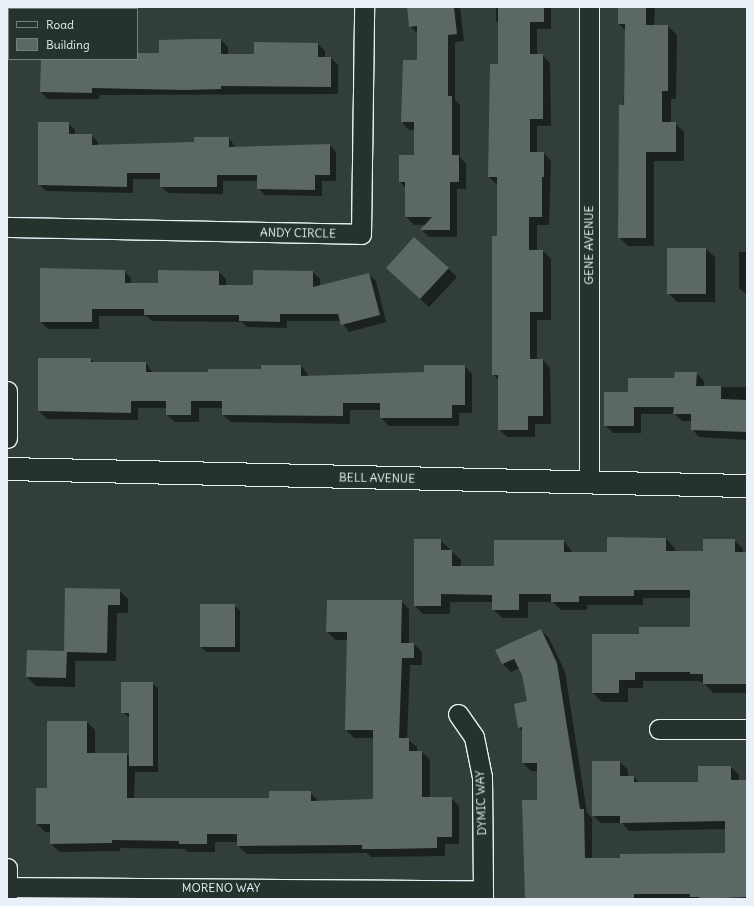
<!DOCTYPE html>
<html>
<head>
<meta charset="utf-8">
<style>
	body { margin:0 }
	#map { position:relative; width:754px; height:906px; overflow:hidden; background:#323e39; font-family:Delius,sans-serif }
	div>[style] { position:absolute }
	.shadow>* { inset:0; background:#0007 }
	.building>* { inset:0; background:#5c6865 }
	.roads { filter:drop-shadow(1px 0 #e8f1f8) drop-shadow(-1px 0 #e8f1f8) drop-shadow(0 1px #e8f1f8) drop-shadow(0 -1px #e8f1f8) }
	.minor>* { height:19px; margin:-9.5px; padding:0 9.5px; transform-origin:9.5px; border-radius:9.5px; background:#26332d }
	.major>* { height:22px; margin:-11px; padding:0 11px; transform-origin:11px; border-radius:11px; background:#26332d }
	span { translate:-50% -50%; white-space:nowrap; text-align:center; line-height:1.15; -webkit-text-stroke:3px #26332d; paint-order:stroke }
	.street-label { font-size:12px; color:#e8f1f8 }
	.frame { position:absolute; inset:0; border:8px solid #e8f1f8; pointer-events:none }
	.legend { position:absolute; left:8px; top:8px; width:130px; height:52px; box-sizing:border-box; background:#26332d; border:1px solid #747f7e; margin:0; padding:5px 7px; list-style:none; font-size:12px; color:#e8f1f8 }
	.legend li { display:flex; align-items:center; gap:8px; height:20px }
	.legend b { width:20px; border:1px solid #747f7e }
</style>
</head>
<body>
<div id="map">
	<div class="shadow">
		<i style="clip-path:polygon(408px 7px,460px 7px,464px 41px,455px 42px,455px 100px,460px 105px,460px 157px,466px 164px,466px 189px,457px 189px,457px 237px,429px 237px,422px 230px,427px 225px,414px 225px,406px 217px,406px 188px,400px 182px,415px 156px,415px 130px,409px 130px,402px 122px,404px 61px,418px 61px,418px 34px,410px 26px)"></i>
		<i style="clip-path:polygon(496px 7px,551px 7px,551px 29px,537px 29px,537px 55px,542px 55px,550px 63px,551px 126px,537px 126px,537px 153px,544px 153px,551px 161px,549px 225px,537px 225px,537px 251px,543px 251px,551px 259px,551px 320px,537px 320px,537px 360px,543px 360px,550px 368px,551px 424px,535px 424px,535px 437px,507px 437px,499px 429px,499px 381px,493px 374px,498px 237px,497px 185px,489px 177px,499px 65px,499px 24px,496px 21px)"></i>
		<i style="clip-path:polygon(619px 7px,655px 7px,654px 26px,668px 26px,677px 35px,676px 99px,671px 99px,671px 123px,675px 123px,684px 132px,684px 161px,654px 161px,654px 246px,628px 246px,619px 237px,626px 31px,619px 24px)"></i>
		<i style="clip-path:polygon(221px 40px,228px 47px,228px 55px,255px 55px,318px 44px,325px 51px,325px 58px,331px 58px,338px 65px,338px 94px,99px 95px,99px 99px,48px 99px,41px 92px,42px 59px,137px 59px,137px 54px,160px 54px)"></i>
		<i style="clip-path:polygon(68px 123px,75px 130px,75px 135px,91px 135px,98px 142px,98px 146px,195px 143px,229px 138px,236px 148px,330px 145px,336px 152px,336px 181px,322px 181px,322px 196px,265px 195px,258px 188px,258px 181px,223px 181px,223px 194px,168px 193px,161px 186px,161px 179px,133px 179px,133px 193px,46px 191px,39px 184px)"></i>
		<i style="clip-path:polygon(668px 249px,706px 249px,715px 257px,715px 302px,677px 302px,668px 293px)"></i>
		<i style="clip-path:polygon(739px 252px,747px 252px,747px 295px,739px 288px)"></i>
		<i style="clip-path:polygon(387px 268px,448px 268px,457px 277px,429px 307px)"></i>
		<i style="clip-path:polygon(124px 271px,131px 278px,131px 284px,159px 284px,219px 272px,226px 279px,226px 286px,254px 286px,254px 272px,313px 272px,320px 279px,320px 287px,369px 274px,376px 281px,386px 322px,349px 332px,341px 321px,287px 321px,287px 328px,247px 327px,242px 322px,152px 321px,147px 316px,99px 316px,99px 329px,48px 329px,41px 322px)"></i>
		<i style="clip-path:polygon(91px 359px,95px 363px,146px 363px,153px 373px,209px 373px,301px 366px,309px 376px,425px 373px,465px 366px,472px 374px,472px 413px,459px 413px,459px 426px,389px 426px,381px 418px,381px 410px,350px 410px,350px 424px,231px 422px,223px 415px,223px 408px,199px 408px,199px 422px,175px 422px,167px 415px,167px 408px,138px 408px,138px 420px,47px 419px,39px 411px)"></i>
		<i style="clip-path:polygon(696px 373px,704px 381px,704px 387px,747px 387px,747px 440px,699px 437px,692px 429px,692px 421px,682px 421px,675px 414px,641px 414px,641px 433px,613px 433px,605px 425px,629px 393px)"></i>
		<i style="clip-path:polygon(666px 539px,675px 548px,675px 552px,704px 552px,734px 540px,743px 549px,743px 553px,747px 553px,747px 693px,713px 693px,704px 683px,698px 681px,643px 681px,643px 688px,628px 688px,628px 702px,602px 702px,593px 693px,640px 635px,691px 628px,691px 598px,643px 598px,643px 605px,587px 605px,587px 610px,561px 610px,553px 602px,528px 602px,528px 618px,502px 618px,493px 609px,493px 602px,450px 602px,450px 614px,423px 614px,415px 606px,440px 540px,461px 560px,461px 567px,495px 567px,564px 541px,573px 553px,608px 553px)"></i>
		<i style="clip-path:polygon(119px 590px,128px 599px,128px 613px,117px 613px,116px 661px,75px 661px,75px 687px,36px 686px,27px 677px,65px 652px)"></i>
		<i style="clip-path:polygon(401px 601px,409px 609px,409px 644px,414px 644px,422px 652px,422px 665px,410px 665px,407px 739px,417px 747px,417px 752px,422px 752px,430px 760px,430px 798px,451px 798px,459px 806px,459px 844px,445px 844px,445px 856px,371px 857px,367px 853px,247px 854px,238px 846px,238px 842px,215px 842px,215px 852px,188px 852px,185px 849px,120px 848px,120px 851px,60px 852px,51px 844px,51px 832px,45px 832px,37px 824px,48px 789px,87px 722px,95px 730px,95px 754px,127px 754px,130px 758px,130px 718px,122px 712px,152px 683px,158px 688px,158px 772px,135px 772px,134px 799px,270px 799px,310px 792px,319px 802px,374px 800px,374px 738px,354px 738px,346px 730px,348px 640px,336px 640px,327px 632px)"></i>
		<i style="clip-path:polygon(234px 605px,240px 611px,240px 652px,207px 652px,201px 647px)"></i>
		<i style="clip-path:polygon(541px 630px,549px 638px,565px 672px,587px 813px,592px 818px,592px 859px,726px 854px,726px 829px,629px 831px,622px 823px,601px 823px,593px 815px,620px 762px,628px 770px,628px 777px,634px 777px,640px 783px,699px 783px,731px 767px,739px 775px,739px 781px,747px 782px,747px 899px,525px 899px,538px 801px,538px 771px,531px 771px,523px 763px,523px 732px,519px 727px,528px 702px,523px 675px,520px 668px,511px 672px,503px 664px)"></i>
	</div>
	<div class="building">
		<i style="clip-path:polygon(407px 7px,454px 7px,457px 34px,448px 35px,448px 96px,452px 96px,452px 155px,459px 155px,459px 182px,450px 182px,450px 230px,420px 230px,432px 217px,405px 217px,405px 182px,399px 182px,399px 155px,414px 155px,414px 122px,401px 122px,403px 60px,417px 60px,417px 26px,409px 27px)"></i>
		<i style="clip-path:polygon(498px 7px,544px 7px,544px 22px,530px 22px,530px 54px,543px 54px,543px 119px,530px 119px,530px 152px,544px 152px,544px 177px,542px 177px,542px 217px,529px 217px,529px 250px,543px 250px,543px 312px,530px 312px,530px 359px,543px 359px,543px 416px,528px 416px,528px 430px,498px 430px,498px 375px,492px 375px,492px 236px,497px 236px,497px 177px,488px 177px,490px 64px,498px 64px)"></i>
		<i style="clip-path:polygon(618px 7px,646px 7px,646px 25px,668px 25px,668px 91px,662px 91px,662px 122px,676px 122px,676px 152px,646px 152px,646px 238px,618px 238px,619px 105px,624px 105px,625px 24px,618px 24px)"></i>
		<i style="clip-path:polygon(195px 39px,221px 39px,221px 54px,254px 54px,254px 42px,318px 43px,318px 57px,331px 57px,331px 87px,221px 86px,221px 89px,185px 90px,92px 88px,92px 93px,40px 92px,41px 59px,137px 59px,137px 53px,159px 53px,159px 40px)"></i>
		<i style="clip-path:polygon(38px 122px,69px 122px,69px 134px,92px 134px,92px 145px,194px 142px,194px 137px,229px 137px,229px 147px,330px 144px,330px 175px,315px 175px,315px 190px,257px 189px,257px 175px,217px 175px,217px 187px,160px 187px,160px 173px,127px 173px,127px 187px,38px 185px)"></i>
		<i style="clip-path:polygon(414px 237px,449px 268px,420px 299px,386px 268px)"></i>
		<i style="clip-path:polygon(667px 248px,706px 248px,706px 294px,667px 294px)"></i>
		<i style="clip-path:polygon(40px 268px,125px 270px,125px 283px,158px 283px,158px 270px,219px 271px,219px 285px,253px 285px,253px 270px,313px 271px,313px 287px,369px 273px,380px 315px,341px 325px,338px 314px,280px 314px,280px 322px,239px 321px,239px 315px,144px 315px,144px 309px,92px 309px,92px 322px,40px 322px)"></i>
		<i style="clip-path:polygon(38px 358px,91px 358px,91px 362px,146px 362px,146px 372px,208px 372px,208px 369px,261px 369px,261px 365px,301px 365px,301px 376px,424px 372px,424px 365px,465px 365px,465px 405px,452px 405px,452px 418px,380px 418px,380px 403px,343px 403px,343px 416px,222px 415px,222px 401px,191px 401px,191px 415px,166px 415px,166px 401px,131px 401px,131px 413px,38px 411px)"></i>
		<i style="clip-path:polygon(675px 372px,697px 372px,696px 386px,721px 386px,721px 399px,747px 400px,747px 432px,691px 430px,691px 414px,673px 414px,674px 407px,634px 407px,634px 426px,604px 426px,604px 392px,628px 392px,628px 378px,674px 378px)"></i>
		<i style="clip-path:polygon(607px 537px,666px 538px,666px 551px,703px 551px,703px 539px,735px 539px,735px 552px,747px 552px,747px 684px,703px 684px,703px 674px,690px 674px,690px 672px,635px 672px,635px 680px,619px 680px,619px 693px,592px 693px,592px 634px,639px 634px,639px 627px,690px 627px,690px 590px,634px 590px,634px 596px,579px 596px,579px 602px,551px 602px,551px 594px,519px 594px,519px 610px,492px 610px,492px 595px,441px 594px,441px 606px,414px 606px,414px 539px,441px 539px,441px 550px,452px 550px,452px 566px,494px 566px,494px 540px,564px 540px,564px 552px,607px 552px)"></i>
		<i style="clip-path:polygon(65px 588px,120px 589px,120px 605px,108px 605px,107px 653px,67px 652px,66px 678px,26px 677px,27px 650px,64px 651px)"></i>
		<i style="clip-path:polygon(327px 600px,402px 600px,401px 643px,414px 643px,414px 658px,402px 658px,399px 738px,409px 738px,409px 751px,422px 751px,422px 797px,452px 797px,452px 837px,437px 837px,437px 848px,388px 849px,362px 849px,362px 845px,237px 846px,237px 834px,207px 834px,207px 844px,179px 844px,179px 841px,112px 840px,112px 843px,50px 844px,50px 824px,36px 824px,36px 788px,47px 788px,47px 721px,87px 721px,87px 753px,127px 753px,127px 798px,269px 798px,269px 791px,311px 791px,311px 801px,373px 799px,373px 730px,345px 730px,347px 632px,326px 632px)"></i>
		<i style="clip-path:polygon(200px 604px,235px 604px,235px 647px,200px 647px)"></i>
		<i style="clip-path:polygon(541px 629px,557px 663px,580px 809px,584px 809px,585px 858px,620px 858px,620px 854px,725px 853px,725px 821px,620px 823px,620px 816px,592px 816px,592px 761px,620px 761px,620px 776px,634px 776px,634px 782px,698px 782px,698px 766px,731px 766px,731px 780px,747px 780px,747px 897px,699px 899px,699px 897px,690px 897px,690px 894px,634px 894px,634px 899px,525px 899px,522px 800px,537px 800px,537px 763px,522px 763px,522px 727px,518px 728px,514px 704px,527px 701px,522px 675px,514px 659px,502px 664px,495px 650px)"></i>
		<i style="clip-path:polygon(121px 682px,153px 682px,153px 766px,129px 766px,129px 713px,121px 713px)"></i>
	</div>
	<div class="roads">
		<div class="minor">
			<i style="left:7px;top:227px;width:354px;rotate:1.1deg"></i>
			<i style="left:361px;top:234px;width:227px;rotate:-89.2deg"></i>
			<i style="left:7px;top:391px;width:47px;rotate:90deg"></i>
			<i style="left:589px;top:483px;width:476px;rotate:-90deg"></i>
			<i style="left:458px;top:714px;width:28px;rotate:55deg"></i>
			<i style="left:474px;top:737px;width:41px;rotate:78.7deg"></i>
			<i style="left:482px;top:777px;width:122px;rotate:89.5deg"></i>
			<i style="left:659px;top:729px;width:88px"></i>
			<i style="left:7px;top:868px;width:31px;rotate:90deg"></i>
			<i style="left:8px;top:887px;width:475px;rotate:0.4deg"></i>
		</div>
		<div class="major">
			<i style="left:7px;top:469px;width:740px;rotate:1.32deg"></i>
		</div>
	</div>
	<div class="street-label">
		<span style="left:298px;top:233px;rotate:1deg">ANDY CIRCLE</span>
		<span style="left:589px;top:245px;rotate:-90deg">GENE AVENUE</span>
		<span style="left:377px;top:478px;rotate:1deg">BELL AVENUE</span>
		<span style="left:481px;top:803px;rotate:-92deg">DYMIC WAY</span>
		<span style="left:221px;top:888px">MORENO WAY</span>
	</div>
	<div class="frame"></div>
	<ul class="legend">
	<li><b style="height:5px;background:#26332d"></b>Road</li>
	<li><b style="height:11px;background:#5c6865"></b>Building</li>
	</ul>
</div>
</body>
</html>
